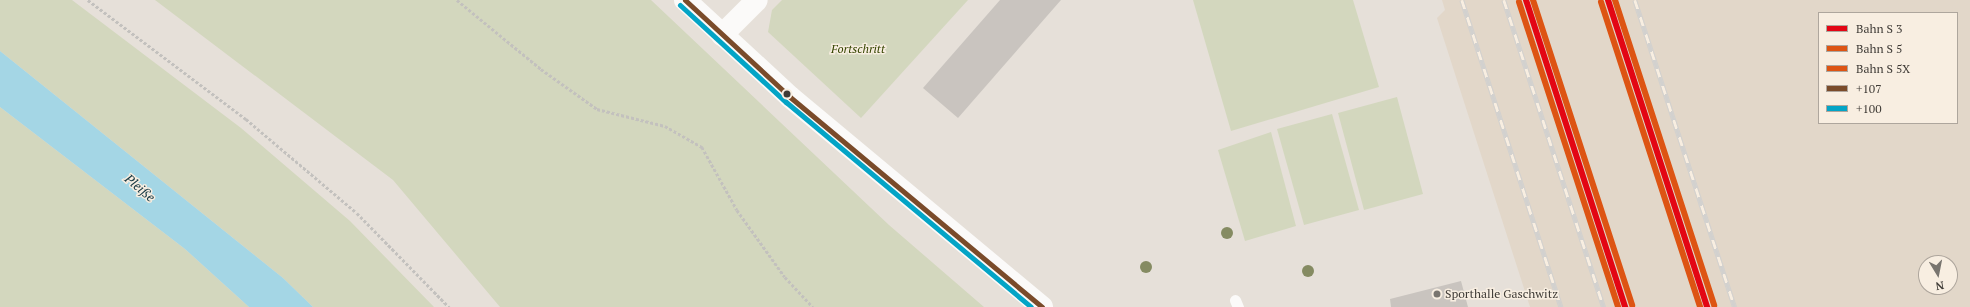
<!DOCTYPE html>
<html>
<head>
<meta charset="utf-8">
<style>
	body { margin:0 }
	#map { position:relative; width:1970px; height:307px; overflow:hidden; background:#e6e0d9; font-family:"PT Serif",serif }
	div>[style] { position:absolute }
	.built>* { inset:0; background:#e2d7c9 }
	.green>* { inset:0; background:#d3d7be }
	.water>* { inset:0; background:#a4d6e5 }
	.building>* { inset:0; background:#c9c4bf }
	.path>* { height:2.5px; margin-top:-1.25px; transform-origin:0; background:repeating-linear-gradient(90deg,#c3c1be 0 3px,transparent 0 5px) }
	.service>* { height:11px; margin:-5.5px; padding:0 5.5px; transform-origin:5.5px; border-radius:5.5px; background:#fbfaf9 }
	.minor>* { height:22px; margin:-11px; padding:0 11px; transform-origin:11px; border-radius:11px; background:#fbfaf9 }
	.secondary>* { height:22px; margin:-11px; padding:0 11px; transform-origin:11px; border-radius:11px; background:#fbfaf9 }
	.rail>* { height:4.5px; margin-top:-2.25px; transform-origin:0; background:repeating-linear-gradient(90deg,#f8eee1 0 9px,#d2d1cf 0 18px); box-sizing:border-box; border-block:1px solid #d2d1cf }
	.bus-1>* { height:5px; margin:-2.5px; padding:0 2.5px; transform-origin:2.5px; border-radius:2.5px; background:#7a4b2a }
	.bus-2>* { height:5px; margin:-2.5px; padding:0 2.5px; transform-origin:2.5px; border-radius:2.5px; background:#03a4c6 }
	.rail-1>* { height:6px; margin:-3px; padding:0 3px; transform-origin:3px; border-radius:3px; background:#e30614 }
	.rail-2>* { height:6px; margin:-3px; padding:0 3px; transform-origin:3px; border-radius:3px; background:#dd5413 }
	.rail-3>* { height:6px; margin:-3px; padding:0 3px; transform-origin:3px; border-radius:3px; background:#dd5413 }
	.trees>* { width:12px; height:12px; margin:-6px; border-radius:50%; background:#858b62 }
	.dots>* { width:11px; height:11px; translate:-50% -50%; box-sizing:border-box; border:2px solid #f8eee1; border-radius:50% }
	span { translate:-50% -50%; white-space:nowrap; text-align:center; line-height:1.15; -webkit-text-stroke:3px #f8eee1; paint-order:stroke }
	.park-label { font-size:12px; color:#354500; font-style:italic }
	.poi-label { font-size:12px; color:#3f3b36 }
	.left { translate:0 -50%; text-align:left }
	.water-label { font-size:13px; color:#133641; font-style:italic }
	.legend { position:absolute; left:1818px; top:12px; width:140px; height:112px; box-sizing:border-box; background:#f8eee1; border:1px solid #aea69d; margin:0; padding:5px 7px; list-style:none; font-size:12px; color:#3f3b36 }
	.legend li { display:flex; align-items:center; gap:8px; height:20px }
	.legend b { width:20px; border:1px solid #aea69d }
	.north { position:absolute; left:1918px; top:255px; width:40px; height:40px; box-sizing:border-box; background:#f8eee1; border:1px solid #aea69d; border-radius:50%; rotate:170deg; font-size:11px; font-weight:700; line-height:16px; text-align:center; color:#3f3b36 }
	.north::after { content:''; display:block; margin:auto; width:14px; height:18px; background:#79756f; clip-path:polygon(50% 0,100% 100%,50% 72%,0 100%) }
</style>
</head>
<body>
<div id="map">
	<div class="built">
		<i style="clip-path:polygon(evenodd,1442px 0,1970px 0,1970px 307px,1530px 307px,1437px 18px,1445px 10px,1442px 0,1819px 13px,1957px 13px,1957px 123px,1819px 123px,1819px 13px,1442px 0,1926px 263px,1950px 263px,1950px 287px,1926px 287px,1926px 263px)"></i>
	</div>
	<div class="green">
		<i style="clip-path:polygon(0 0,72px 0,241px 128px,350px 221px,434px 307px,313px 307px,283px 278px,0 51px)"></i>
		<i style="clip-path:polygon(155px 0,651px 0,889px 225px,984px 307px,500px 307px,393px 180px)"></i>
		<i style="clip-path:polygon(782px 0,968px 0,861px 118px,768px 32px,772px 10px)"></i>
		<i style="clip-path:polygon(1193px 0,1353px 0,1379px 87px,1231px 131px)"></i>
		<i style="clip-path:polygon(1397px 97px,1423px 194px,1364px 210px,1338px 113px)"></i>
		<i style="clip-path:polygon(0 107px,185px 249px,249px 307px,0 307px)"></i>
		<i style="clip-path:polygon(1332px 114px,1359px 210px,1304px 225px,1277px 129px)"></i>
		<i style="clip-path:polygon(1271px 132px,1296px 226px,1245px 241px,1218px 150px)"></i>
	</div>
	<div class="water">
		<i style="clip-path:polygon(0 51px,283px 278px,313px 307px,249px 307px,185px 249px,0 107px)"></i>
	</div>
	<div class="building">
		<i style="clip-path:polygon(1000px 0,1061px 0,958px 118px,923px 88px)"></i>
		<i style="clip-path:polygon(1461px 281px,1468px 307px,1391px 307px,1390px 299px)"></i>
	</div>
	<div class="path">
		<i style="left:88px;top:0;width:198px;rotate:37deg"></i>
		<i style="left:246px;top:119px;width:145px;rotate:40.3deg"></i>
		<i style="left:357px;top:213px;width:132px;rotate:45.6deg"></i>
		<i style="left:457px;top:0;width:109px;rotate:39.4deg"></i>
		<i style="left:541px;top:69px;width:69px;rotate:35.5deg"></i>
		<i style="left:597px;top:109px;width:70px;rotate:14deg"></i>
		<i style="left:665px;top:126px;width:43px;rotate:29.6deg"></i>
		<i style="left:702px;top:147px;width:72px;rotate:60.9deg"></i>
		<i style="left:737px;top:210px;width:82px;rotate:54.4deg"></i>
		<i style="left:785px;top:277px;width:41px;rotate:47deg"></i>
	</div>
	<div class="service">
		<i style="left:1235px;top:300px;width:8px;rotate:67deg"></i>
	</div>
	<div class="minor">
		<i style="left:722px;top:35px;width:49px;rotate:-45deg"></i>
	</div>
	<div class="secondary">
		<i style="left:685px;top:0;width:143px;rotate:42.7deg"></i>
		<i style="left:790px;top:97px;width:328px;rotate:39.8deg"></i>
	</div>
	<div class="rail">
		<i style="left:1462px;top:0;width:323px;rotate:72.1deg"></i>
		<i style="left:1504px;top:0;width:323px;rotate:72deg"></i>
		<i style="left:1635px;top:0;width:323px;rotate:72deg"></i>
	</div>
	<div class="bus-1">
		<i style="left:685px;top:0;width:143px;rotate:42.7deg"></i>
		<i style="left:790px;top:97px;width:328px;rotate:39.8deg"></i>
	</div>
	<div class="bus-2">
		<i style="left:680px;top:5px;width:144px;rotate:42.5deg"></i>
		<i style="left:786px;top:102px;width:319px;rotate:39.9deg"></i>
	</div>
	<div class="rail-1">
		<i style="left:1526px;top:0;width:323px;rotate:72.1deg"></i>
		<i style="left:1608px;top:0;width:323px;rotate:72.1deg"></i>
	</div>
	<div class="rail-2">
		<i style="left:1519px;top:2px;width:321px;rotate:72deg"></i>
		<i style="left:1601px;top:2px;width:321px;rotate:72deg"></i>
	</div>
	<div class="rail-3">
		<i style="left:1533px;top:0;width:321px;rotate:72deg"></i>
		<i style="left:1615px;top:0;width:321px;rotate:72deg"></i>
	</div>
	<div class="trees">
		<i style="left:1227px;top:233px"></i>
		<i style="left:1146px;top:267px"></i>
		<i style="left:1308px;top:271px"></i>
	</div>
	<div class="dots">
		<i style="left:787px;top:94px;background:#3f3b36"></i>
		<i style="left:1437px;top:294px;background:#79756f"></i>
	</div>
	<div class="park-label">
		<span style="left:858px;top:49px">Fortschritt</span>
	</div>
	<div class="poi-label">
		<span class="left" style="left:1445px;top:294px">Sporthalle Gaschwitz</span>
	</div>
	<div class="water-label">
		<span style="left:140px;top:188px;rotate:40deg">Pleiße</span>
	</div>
	<ul class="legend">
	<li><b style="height:5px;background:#e30614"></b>Bahn S 3</li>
	<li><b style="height:5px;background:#dd5413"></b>Bahn S 5</li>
	<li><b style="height:5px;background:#dd5413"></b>Bahn S 5X</li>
	<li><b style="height:5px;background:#7a4b2a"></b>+107</li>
	<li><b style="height:5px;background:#03a4c6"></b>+100</li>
	</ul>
	<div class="north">N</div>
</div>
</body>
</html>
